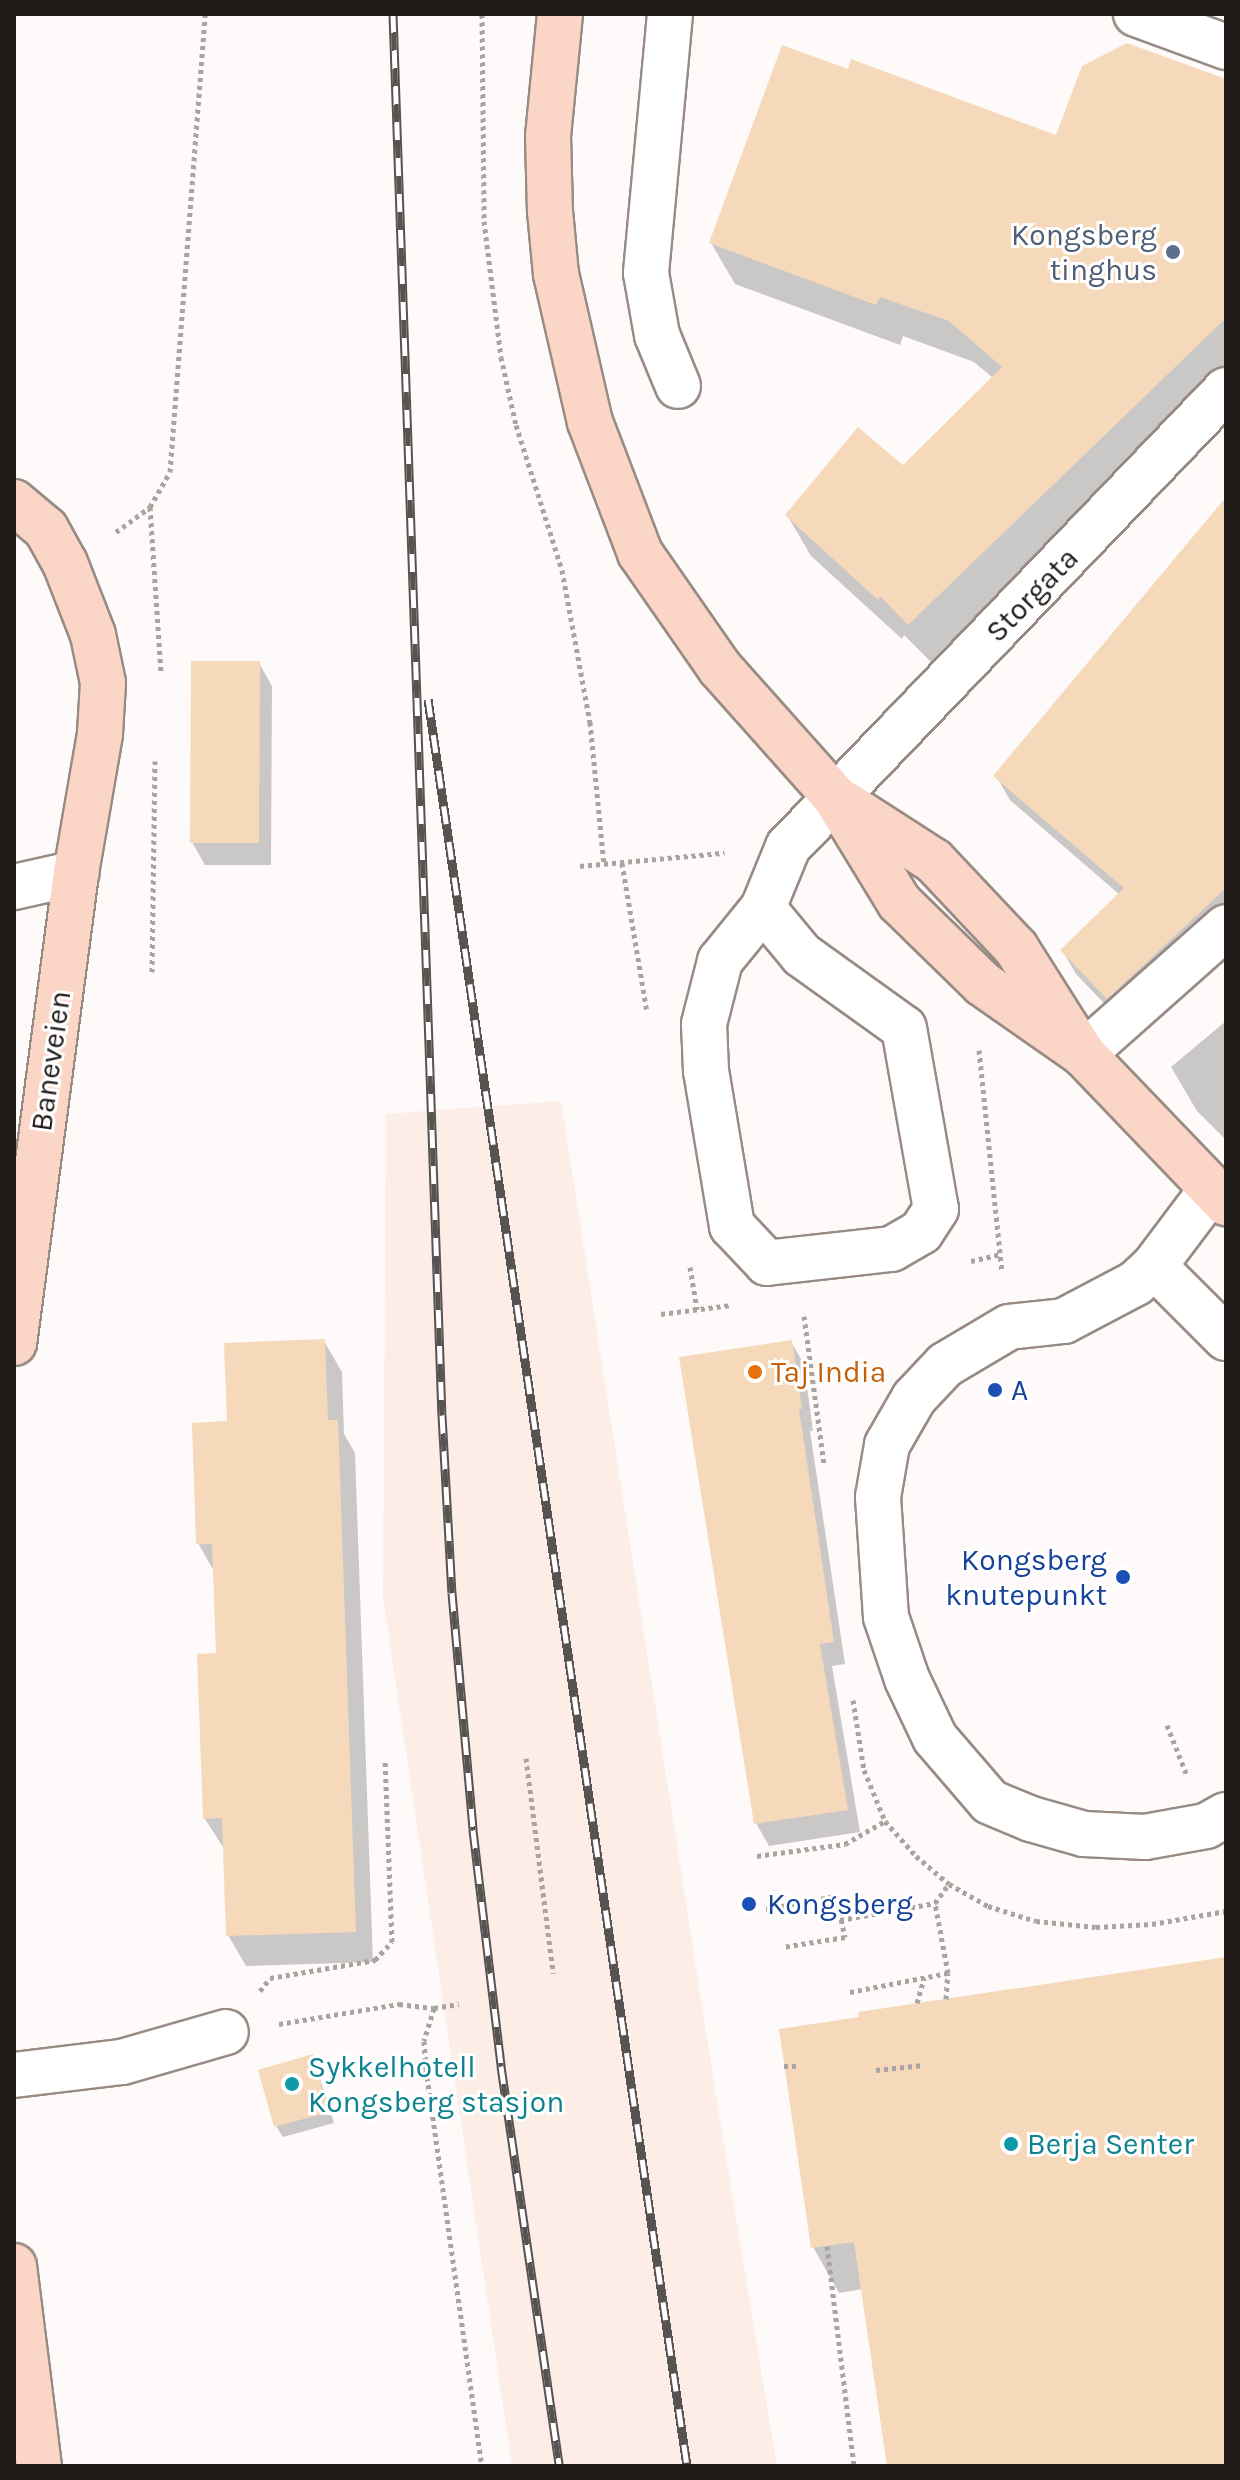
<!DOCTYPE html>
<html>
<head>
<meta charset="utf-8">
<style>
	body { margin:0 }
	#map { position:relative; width:1240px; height:2480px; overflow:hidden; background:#fdfaf9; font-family:Karla,sans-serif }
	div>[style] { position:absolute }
	.built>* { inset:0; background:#fceee7 }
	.shadow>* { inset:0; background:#0003 }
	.building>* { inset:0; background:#f6d9bb }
	.path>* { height:5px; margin-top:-2.5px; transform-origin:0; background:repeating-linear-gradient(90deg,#a7a4a2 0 4px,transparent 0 8px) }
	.roads { filter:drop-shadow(2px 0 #988b84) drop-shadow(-2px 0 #988b84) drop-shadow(0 2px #988b84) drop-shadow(0 -2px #988b84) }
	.minor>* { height:44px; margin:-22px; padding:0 22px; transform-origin:22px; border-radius:22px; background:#fff }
	.major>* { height:44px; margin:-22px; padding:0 22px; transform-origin:22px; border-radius:22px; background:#fbd6c6 }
	.rail>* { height:9px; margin-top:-4.5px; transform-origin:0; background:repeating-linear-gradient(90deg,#fff 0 18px,#575350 0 36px); box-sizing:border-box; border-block:2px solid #575350 }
	.dots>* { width:22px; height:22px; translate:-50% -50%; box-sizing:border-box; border:4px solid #fff; border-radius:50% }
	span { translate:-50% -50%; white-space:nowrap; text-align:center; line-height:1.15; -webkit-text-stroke:6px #fff; paint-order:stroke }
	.service-label { font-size:30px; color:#4e5e75 }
	.right { translate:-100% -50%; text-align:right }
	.street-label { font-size:30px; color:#201b18 }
	.food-label { font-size:30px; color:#c56008 }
	.left { translate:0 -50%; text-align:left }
	.transit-label { font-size:30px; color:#164399 }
	.culture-label { font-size:30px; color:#0d838f }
	.frame { position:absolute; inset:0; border:16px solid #201b18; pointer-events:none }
</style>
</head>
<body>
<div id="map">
	<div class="built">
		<i style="clip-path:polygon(561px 1101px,717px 2102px,777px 2466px,512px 2466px,383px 1597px,386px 1114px)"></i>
	</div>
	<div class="shadow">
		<i style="clip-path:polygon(849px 71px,1058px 138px,1226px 82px,1226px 381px,933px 664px,904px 635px,902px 639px,811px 556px,787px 515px,904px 467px,993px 378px,974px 362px,903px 336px,900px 345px,735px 284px,711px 243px)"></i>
		<i style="clip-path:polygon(1226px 510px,1226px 921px,1122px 1022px,1076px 974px,1062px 950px,1120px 895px,1010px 800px,996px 776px)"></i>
		<i style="clip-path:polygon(259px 663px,272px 686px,271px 865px,205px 865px,192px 842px)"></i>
		<i style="clip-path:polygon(1226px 1021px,1226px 1140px,1197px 1111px,1171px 1067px)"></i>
		<i style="clip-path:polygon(324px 1341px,342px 1372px,344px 1434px,355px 1453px,373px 1962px,246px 1966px,228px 1935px,225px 1850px,205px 1819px,219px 1655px,215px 1573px,198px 1543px,229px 1423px)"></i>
		<i style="clip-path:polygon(791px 1342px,804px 1364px,813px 1431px,810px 1431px,845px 1664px,832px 1666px,860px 1832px,769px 1846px,756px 1823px)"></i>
		<i style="clip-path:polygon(1226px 1959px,1226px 2466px,889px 2466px,863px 2289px,839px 2293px,813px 2247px)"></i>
		<i style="clip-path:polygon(313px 2056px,334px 2123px,283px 2137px,276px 2126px)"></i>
	</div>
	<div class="building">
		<i style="clip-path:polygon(1127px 43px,1226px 79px,1226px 318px,908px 625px,880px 596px,878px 600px,785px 515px,858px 427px,903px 465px,1002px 367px,949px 321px,880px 297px,876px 305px,709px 243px,782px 45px,848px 69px,851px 59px,1056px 135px,1082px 66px)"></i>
		<i style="clip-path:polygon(1226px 497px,1226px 888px,1107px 999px,1060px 950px,1124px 888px,993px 776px)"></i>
		<i style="clip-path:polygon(191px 661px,260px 661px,259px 843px,190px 843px)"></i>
		<i style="clip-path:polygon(325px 1339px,328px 1420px,338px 1420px,356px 1932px,226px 1936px,222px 1818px,203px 1819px,197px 1654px,216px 1653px,212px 1544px,196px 1544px,192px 1423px,227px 1421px,224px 1343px)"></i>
		<i style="clip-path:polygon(792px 1340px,802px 1409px,799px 1409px,834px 1642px,820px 1644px,848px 1810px,754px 1824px,679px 1357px)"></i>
		<i style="clip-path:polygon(1226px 1957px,1226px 2466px,887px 2466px,854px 2242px,811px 2248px,779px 2029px,859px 2017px,858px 2012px)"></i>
		<i style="clip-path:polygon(313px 2054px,329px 2112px,274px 2127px,258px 2070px)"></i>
	</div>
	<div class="path">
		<i style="left:482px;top:14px;width:207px;rotate:89.4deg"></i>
		<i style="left:484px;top:221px;width:137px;rotate:82.9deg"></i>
		<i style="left:501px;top:357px;width:70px;rotate:77.6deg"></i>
		<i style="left:516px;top:425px;width:152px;rotate:72.4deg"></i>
		<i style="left:562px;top:570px;width:155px;rotate:79.6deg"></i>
		<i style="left:590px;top:722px;width:144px;rotate:84.4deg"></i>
		<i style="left:150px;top:507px;width:165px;rotate:86.2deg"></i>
		<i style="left:116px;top:532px;width:42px;rotate:-36.3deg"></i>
		<i style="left:150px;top:507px;width:40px;rotate:-60.3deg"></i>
		<i style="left:170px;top:472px;width:459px;rotate:-85.6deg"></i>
		<i style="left:622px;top:863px;width:151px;rotate:80.5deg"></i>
		<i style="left:580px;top:866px;width:145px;rotate:-5.2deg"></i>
		<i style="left:152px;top:972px;width:211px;rotate:-89.2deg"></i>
		<i style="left:979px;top:1050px;width:222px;rotate:84.1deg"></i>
		<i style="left:971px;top:1261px;width:31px;rotate:-13deg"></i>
		<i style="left:690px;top:1267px;width:43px;rotate:80.5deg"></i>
		<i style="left:661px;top:1314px;width:71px;rotate:-7.3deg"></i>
		<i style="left:804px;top:1316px;width:149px;rotate:82.3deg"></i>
		<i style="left:853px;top:1700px;width:71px;rotate:81.1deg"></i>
		<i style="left:864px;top:1770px;width:55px;rotate:67.6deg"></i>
		<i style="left:885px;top:1821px;width:47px;rotate:48.5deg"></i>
		<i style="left:916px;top:1856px;width:43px;rotate:40.3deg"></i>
		<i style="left:949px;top:1884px;width:45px;rotate:29.4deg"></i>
		<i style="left:988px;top:1906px;width:50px;rotate:17.4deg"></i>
		<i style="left:1036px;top:1921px;width:60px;rotate:5.7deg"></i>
		<i style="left:1096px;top:1927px;width:56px;rotate:-3.1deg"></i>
		<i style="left:1152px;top:1924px;width:75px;rotate:-10deg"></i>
		<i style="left:1167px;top:1725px;width:52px;rotate:68.4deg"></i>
		<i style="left:526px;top:1758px;width:217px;rotate:82.8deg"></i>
		<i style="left:757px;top:1856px;width:89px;rotate:-7.8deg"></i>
		<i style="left:845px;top:1844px;width:46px;rotate:-29.9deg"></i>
		<i style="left:766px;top:1909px;width:71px;rotate:-10.5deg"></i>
		<i style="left:836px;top:1896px;width:42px;rotate:77.6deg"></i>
		<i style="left:845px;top:1937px;width:63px;rotate:170.8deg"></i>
		<i style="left:840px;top:1920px;width:97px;rotate:-10.1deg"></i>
		<i style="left:260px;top:1991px;width:16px;rotate:-52deg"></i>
		<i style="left:270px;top:1978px;width:107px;rotate:-9.7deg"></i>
		<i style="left:375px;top:1960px;width:25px;rotate:-47deg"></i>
		<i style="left:392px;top:1942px;width:180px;rotate:-92.2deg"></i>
		<i style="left:850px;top:1992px;width:100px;rotate:-11deg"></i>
		<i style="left:946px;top:1999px;width:26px;rotate:-86deg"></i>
		<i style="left:948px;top:1973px;width:71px;rotate:-100.5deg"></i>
		<i style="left:935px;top:1903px;width:24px;rotate:-54deg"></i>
		<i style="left:917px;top:2003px;width:26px;rotate:-74deg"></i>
		<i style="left:434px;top:2008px;width:34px;rotate:107deg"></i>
		<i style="left:424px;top:2041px;width:28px;rotate:86deg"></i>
		<i style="left:426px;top:2069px;width:401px;rotate:82deg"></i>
		<i style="left:279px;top:2024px;width:122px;rotate:-9.5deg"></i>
		<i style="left:399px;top:2004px;width:35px;rotate:7deg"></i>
		<i style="left:434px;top:2008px;width:25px;rotate:-9deg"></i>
		<i style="left:784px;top:2066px;width:12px"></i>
		<i style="left:876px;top:2070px;width:48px;rotate:-5.9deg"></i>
		<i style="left:827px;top:2246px;width:222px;rotate:83deg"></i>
	</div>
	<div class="roads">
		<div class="minor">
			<i style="left:670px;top:14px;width:260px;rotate:95.3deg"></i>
			<i style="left:646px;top:273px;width:63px;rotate:79.9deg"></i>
			<i style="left:657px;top:335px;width:55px;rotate:67.6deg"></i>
			<i style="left:1136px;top:14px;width:96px;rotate:20.1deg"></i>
			<i style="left:14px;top:887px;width:64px;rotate:-12.7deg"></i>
			<i style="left:763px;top:908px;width:61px;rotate:50.3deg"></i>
			<i style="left:802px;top:955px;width:125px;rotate:35.6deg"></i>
			<i style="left:904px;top:1028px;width:184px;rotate:80deg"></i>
			<i style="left:936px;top:1209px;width:27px;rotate:123deg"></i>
			<i style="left:921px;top:1232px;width:34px;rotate:150deg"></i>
			<i style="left:891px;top:1249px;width:125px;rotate:173.6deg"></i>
			<i style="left:767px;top:1263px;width:51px;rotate:-133.4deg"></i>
			<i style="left:732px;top:1226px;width:157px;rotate:-99.5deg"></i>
			<i style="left:706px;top:1071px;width:47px;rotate:-92.4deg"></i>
			<i style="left:704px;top:1024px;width:65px;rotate:-75.7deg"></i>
			<i style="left:720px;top:961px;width:68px;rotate:-50.9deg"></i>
			<i style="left:763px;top:908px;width:66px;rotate:-67.7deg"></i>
			<i style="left:788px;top:847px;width:633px;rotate:-46.22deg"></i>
			<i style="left:1083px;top:1054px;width:191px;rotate:-41.6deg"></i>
			<i style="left:1212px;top:1189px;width:96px;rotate:127deg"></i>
			<i style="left:1154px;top:1266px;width:25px;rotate:137deg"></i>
			<i style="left:1136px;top:1283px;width:81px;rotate:152.2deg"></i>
			<i style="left:1064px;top:1321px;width:55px;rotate:173.8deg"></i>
			<i style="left:1009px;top:1327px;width:74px;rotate:149.3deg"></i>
			<i style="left:945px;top:1365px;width:45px;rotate:133.2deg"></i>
			<i style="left:914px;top:1398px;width:54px;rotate:119.9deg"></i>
			<i style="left:887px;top:1445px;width:53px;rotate:99.8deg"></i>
			<i style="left:878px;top:1497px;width:120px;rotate:86.2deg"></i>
			<i style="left:886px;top:1617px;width:65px;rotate:71.3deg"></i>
			<i style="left:907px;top:1679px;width:65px;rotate:64.6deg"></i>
			<i style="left:935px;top:1738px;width:84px;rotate:49.3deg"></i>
			<i style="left:990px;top:1802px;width:44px;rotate:22.5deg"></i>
			<i style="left:1031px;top:1819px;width:55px;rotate:15.8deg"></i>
			<i style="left:1084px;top:1834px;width:61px;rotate:2.8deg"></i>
			<i style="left:1145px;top:1837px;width:62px;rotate:-10.2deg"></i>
			<i style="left:1206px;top:1826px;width:23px;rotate:-29deg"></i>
			<i style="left:1154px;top:1266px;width:102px;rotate:45deg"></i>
			<i style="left:14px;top:2075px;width:109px;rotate:-6.9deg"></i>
			<i style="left:122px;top:2062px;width:108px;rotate:-16.1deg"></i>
		</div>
		<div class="major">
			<i style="left:560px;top:14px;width:123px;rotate:95.6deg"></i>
			<i style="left:548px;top:136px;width:75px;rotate:88.5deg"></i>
			<i style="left:550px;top:211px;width:63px;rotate:84.6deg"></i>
			<i style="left:556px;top:274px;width:152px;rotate:77.1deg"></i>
			<i style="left:590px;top:422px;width:140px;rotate:69.1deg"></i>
			<i style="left:640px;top:553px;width:140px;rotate:55.2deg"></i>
			<i style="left:720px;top:668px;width:173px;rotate:48.3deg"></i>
			<i style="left:835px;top:797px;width:123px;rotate:58.6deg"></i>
			<i style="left:899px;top:902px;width:117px;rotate:44.3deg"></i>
			<i style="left:983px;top:984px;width:122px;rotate:35deg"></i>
			<i style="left:14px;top:502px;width:42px;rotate:40.2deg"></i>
			<i style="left:46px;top:529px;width:39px;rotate:61deg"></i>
			<i style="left:65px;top:563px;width:77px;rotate:68.7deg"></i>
			<i style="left:93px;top:635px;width:49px;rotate:78.2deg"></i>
			<i style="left:103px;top:683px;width:51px;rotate:93.4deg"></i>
			<i style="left:100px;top:734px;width:141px;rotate:99.8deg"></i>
			<i style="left:76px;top:873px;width:474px;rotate:97.5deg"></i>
			<i style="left:844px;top:803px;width:107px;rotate:32.8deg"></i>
			<i style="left:934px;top:861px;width:120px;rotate:46.7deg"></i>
			<i style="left:1016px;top:948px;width:125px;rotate:57.7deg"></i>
			<i style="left:1083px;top:1054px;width:207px;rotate:46.2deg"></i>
			<i style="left:14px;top:2266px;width:202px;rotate:82.9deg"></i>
		</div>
	</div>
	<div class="rail">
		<i style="left:393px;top:14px;width:1402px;rotate:88deg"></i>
		<i style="left:442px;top:1415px;width:178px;rotate:86.8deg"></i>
		<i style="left:452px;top:1593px;width:238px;rotate:84.9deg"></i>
		<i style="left:473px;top:1830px;width:238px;rotate:83.2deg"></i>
		<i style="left:501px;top:2066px;width:404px;rotate:81.7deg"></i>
		<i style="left:428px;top:699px;width:1786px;rotate:81.66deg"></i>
	</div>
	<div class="dots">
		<i style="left:1173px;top:252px;background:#5c6f8a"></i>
		<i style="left:755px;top:1372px;background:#e8710a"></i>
		<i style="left:995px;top:1390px;background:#1a4fb4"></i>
		<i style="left:1123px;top:1577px;background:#1a4fb4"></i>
		<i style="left:749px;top:1904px;background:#1a4fb4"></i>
		<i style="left:292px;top:2084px;background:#0f9aa8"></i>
		<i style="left:1011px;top:2144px;background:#0f9aa8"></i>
	</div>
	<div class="service-label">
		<span class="right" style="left:1157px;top:252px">Kongsberg<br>tinghus</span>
	</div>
	<div class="street-label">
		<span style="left:1032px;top:595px;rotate:-46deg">Storgata</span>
		<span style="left:51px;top:1061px;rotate:-82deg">Baneveien</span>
	</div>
	<div class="food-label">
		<span class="left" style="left:771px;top:1372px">Taj India</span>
	</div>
	<div class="transit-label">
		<span class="left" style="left:1011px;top:1390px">A</span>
		<span class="right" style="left:1107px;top:1577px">Kongsberg<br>knutepunkt</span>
		<span class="left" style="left:767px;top:1904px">Kongsberg</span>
	</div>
	<div class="culture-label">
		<span class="left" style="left:308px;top:2084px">Sykkelhotell<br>Kongsberg stasjon</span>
		<span class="left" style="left:1027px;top:2144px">Berja Senter</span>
	</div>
	<div class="frame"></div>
</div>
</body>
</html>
